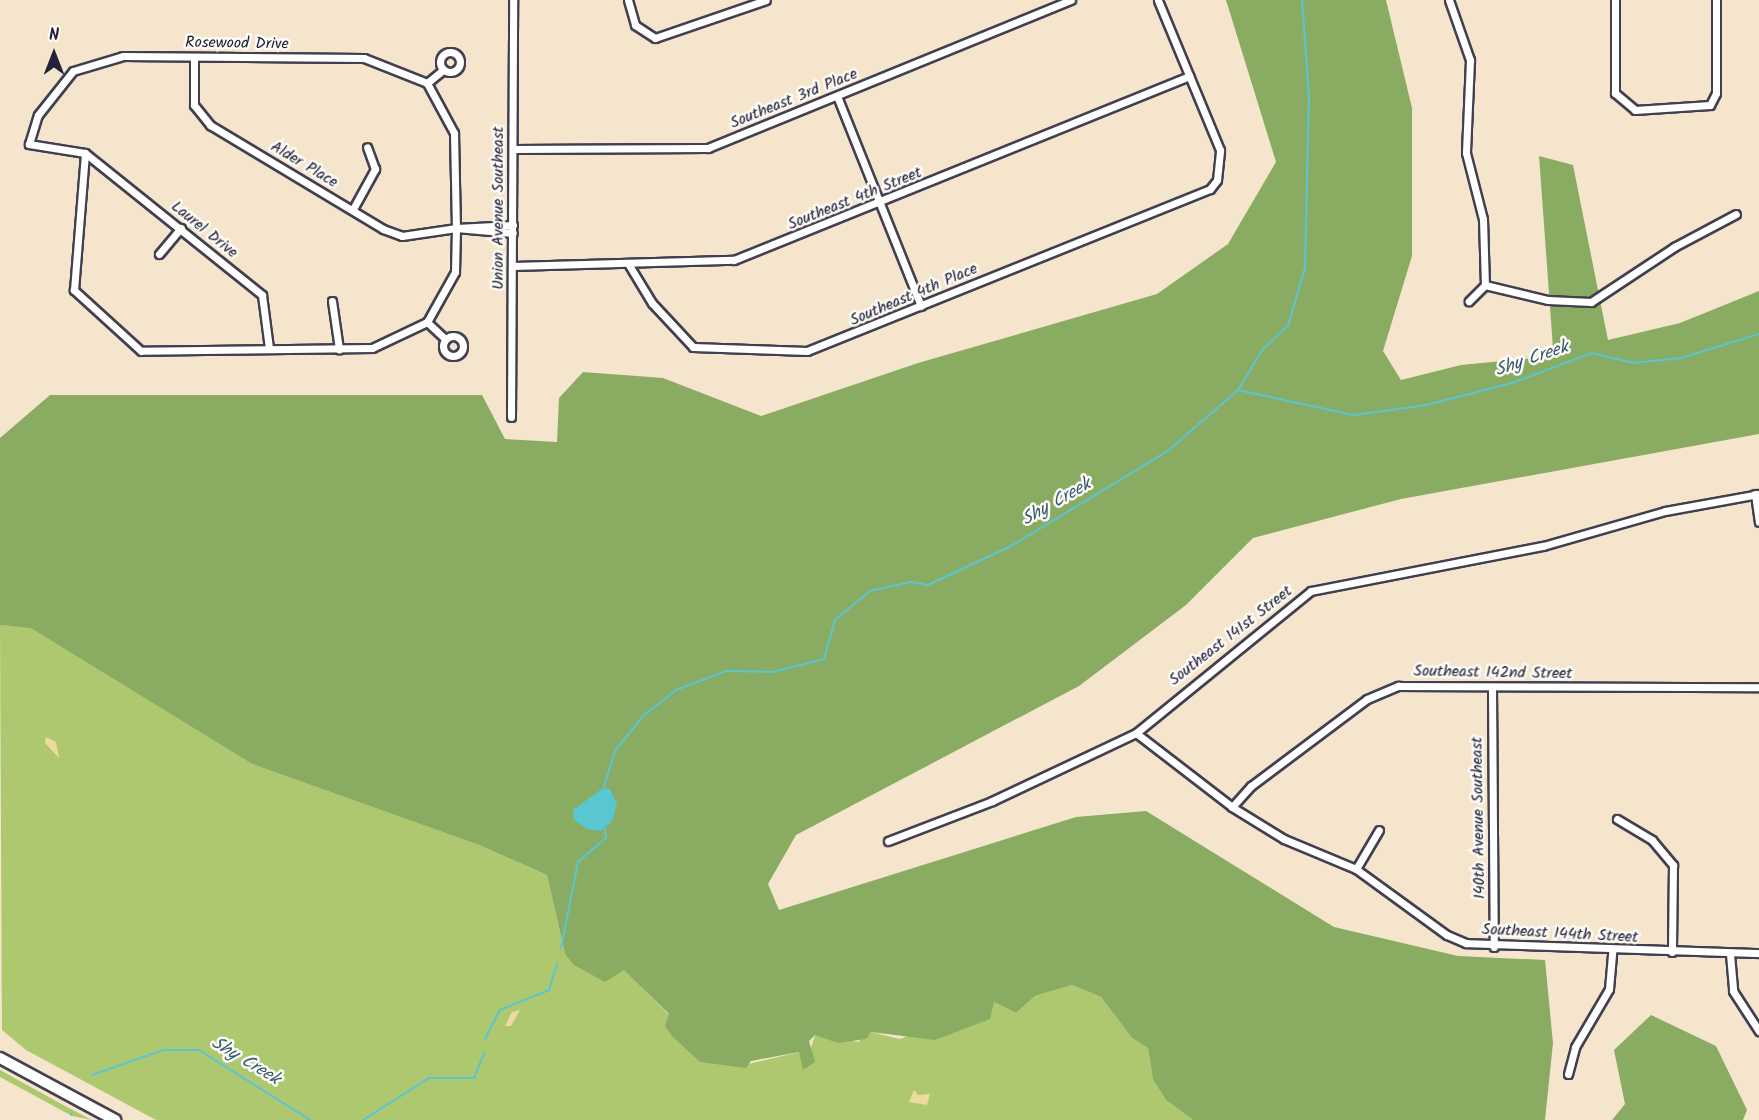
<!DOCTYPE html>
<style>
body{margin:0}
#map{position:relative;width:1759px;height:1120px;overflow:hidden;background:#f5e5cc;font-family:Kalam,sans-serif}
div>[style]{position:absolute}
.green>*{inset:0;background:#adc86f}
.forest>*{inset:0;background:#8aac62}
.sand>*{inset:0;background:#eeda9e}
.water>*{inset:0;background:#59c6d2}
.stream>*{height:2px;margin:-1px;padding:0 1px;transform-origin:1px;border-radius:1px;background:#59c6d2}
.roads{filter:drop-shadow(2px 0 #423f51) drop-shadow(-2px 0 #423f51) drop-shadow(0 2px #423f51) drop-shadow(0 -2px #423f51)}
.minor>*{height:7px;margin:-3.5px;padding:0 3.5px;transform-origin:3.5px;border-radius:3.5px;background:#fff}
.minor>.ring{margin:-3.5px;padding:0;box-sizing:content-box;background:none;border:7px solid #fff;border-radius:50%}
.primary>*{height:10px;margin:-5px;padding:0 5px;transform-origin:5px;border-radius:5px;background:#fff}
span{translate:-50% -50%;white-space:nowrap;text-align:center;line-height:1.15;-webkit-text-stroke:5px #fdfcf7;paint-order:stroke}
.street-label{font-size:16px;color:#22223b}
.water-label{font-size:18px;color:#355b70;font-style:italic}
.north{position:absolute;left:24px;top:24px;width:60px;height:60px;-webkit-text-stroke:4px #fdfcf7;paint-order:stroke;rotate:0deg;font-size:16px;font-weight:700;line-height:24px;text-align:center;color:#22223b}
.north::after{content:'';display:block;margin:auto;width:21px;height:27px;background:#22223b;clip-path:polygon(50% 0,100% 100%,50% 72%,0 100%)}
</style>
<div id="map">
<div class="green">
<i style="clip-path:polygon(0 625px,31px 627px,252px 764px,479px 845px,547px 875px,565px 954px,614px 972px,624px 969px,669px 1015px,748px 1064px,800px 1052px,804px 1070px,815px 1035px,858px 1042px,871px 1032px,900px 1039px,994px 1002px,1016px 1013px,1035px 996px,1072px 985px,1101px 997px,1132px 1038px,1148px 1048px,1153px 1080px,1166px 1100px,1193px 1120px,156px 1120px,26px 1050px,2px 1030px)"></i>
<i style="clip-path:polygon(0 1070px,65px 1106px,92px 1120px,72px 1116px,0 1077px)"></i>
</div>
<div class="forest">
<i style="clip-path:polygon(1226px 0,1386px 0,1412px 108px,1412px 256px,1383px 351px,1401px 380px,1461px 365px,1533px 358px,1553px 348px,1539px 156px,1573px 165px,1608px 340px,1680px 323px,1759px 291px,1759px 434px,1401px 499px,1253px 538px,1186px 605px,1079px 686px,796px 835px,768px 884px,779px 910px,1076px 817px,1146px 811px,1334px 927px,1458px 956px,1545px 960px,1553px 1043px,1545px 1120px,1193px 1120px,1166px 1100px,1153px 1080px,1148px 1048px,1132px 1038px,1101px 997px,1072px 985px,1035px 996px,1016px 1013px,994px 1002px,990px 1019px,935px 1040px,871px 1032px,866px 1039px,838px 1043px,815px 1035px,809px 1041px,815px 1062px,803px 1070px,799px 1052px,751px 1061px,746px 1068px,700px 1062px,672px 1036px,665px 1026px,669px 1014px,624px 970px,605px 982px,574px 965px,565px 954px,547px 875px,479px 845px,252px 764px,31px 628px,0 625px,0 438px,50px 395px,482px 395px,505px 439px,557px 442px,559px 398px,583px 372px,663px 378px,761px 416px,918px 363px,1157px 294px,1228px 244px,1276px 162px)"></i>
<i style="clip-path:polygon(1651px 1015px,1716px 1046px,1747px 1110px,1743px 1120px,1612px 1120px,1625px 1104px,1614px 1050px)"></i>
</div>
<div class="sand">
<i style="clip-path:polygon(46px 737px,56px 742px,59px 758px,45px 743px)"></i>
<i style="clip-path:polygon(520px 1010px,511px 1026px,505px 1026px,512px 1012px)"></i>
<i style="clip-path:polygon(914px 1090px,918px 1095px,930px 1094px,927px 1105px,909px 1102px)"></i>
</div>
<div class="water">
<i style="clip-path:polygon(603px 788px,610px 789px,617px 804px,612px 821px,601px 831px,587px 829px,574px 820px,573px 810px)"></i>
</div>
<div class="stream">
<i style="left:1238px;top:390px;width:48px;rotate:-58.6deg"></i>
<i style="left:1263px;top:349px;width:34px;rotate:-43deg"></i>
<i style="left:1288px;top:326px;width:60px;rotate:-73.7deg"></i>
<i style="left:1305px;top:268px;width:171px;rotate:-88.7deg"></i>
<i style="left:1309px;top:97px;width:97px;rotate:-94.1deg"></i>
<i style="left:603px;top:790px;width:41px;rotate:-72.9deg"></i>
<i style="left:615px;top:751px;width:45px;rotate:-51.3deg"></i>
<i style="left:643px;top:716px;width:42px;rotate:-38.2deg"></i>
<i style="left:676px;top:690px;width:53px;rotate:-20.8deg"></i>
<i style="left:726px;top:671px;width:47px;rotate:1.2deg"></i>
<i style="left:773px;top:672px;width:53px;rotate:-14.3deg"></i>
<i style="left:824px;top:659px;width:41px;rotate:-74.2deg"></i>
<i style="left:835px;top:620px;width:45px;rotate:-39.6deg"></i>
<i style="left:870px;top:591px;width:42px;rotate:-12.4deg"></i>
<i style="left:911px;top:582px;width:17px;rotate:10deg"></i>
<i style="left:928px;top:585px;width:94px;rotate:-25.2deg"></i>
<i style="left:1013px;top:545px;width:183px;rotate:-31.3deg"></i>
<i style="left:1169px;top:450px;width:91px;rotate:-41deg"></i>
<i style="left:1238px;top:390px;width:119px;rotate:12.2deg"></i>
<i style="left:1354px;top:415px;width:73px;rotate:-7.9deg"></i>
<i style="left:1426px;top:405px;width:89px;rotate:-14.3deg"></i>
<i style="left:1512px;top:383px;width:85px;rotate:-20.6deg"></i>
<i style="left:1592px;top:353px;width:43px;rotate:13.4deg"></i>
<i style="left:1634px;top:363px;width:47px;rotate:-6.1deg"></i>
<i style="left:1681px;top:358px;width:82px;rotate:-17.1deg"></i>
<i style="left:561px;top:948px;width:88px;rotate:-78.8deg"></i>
<i style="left:578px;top:862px;width:37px;rotate:-41deg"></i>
<i style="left:606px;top:838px;width:9px;rotate:-96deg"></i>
<i style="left:485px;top:1039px;width:33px;rotate:-63deg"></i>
<i style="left:500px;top:1010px;width:53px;rotate:-22.2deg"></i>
<i style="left:549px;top:990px;width:28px;rotate:-73deg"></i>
<i style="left:92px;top:1075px;width:75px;rotate:-19.4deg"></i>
<i style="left:163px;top:1050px;width:36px"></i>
<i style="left:199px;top:1050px;width:131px;rotate:32.2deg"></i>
<i style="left:71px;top:1115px;width:2px;rotate:-63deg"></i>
<i style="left:363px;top:1120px;width:78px;rotate:-32.5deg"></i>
<i style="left:429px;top:1078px;width:45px"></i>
<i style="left:474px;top:1078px;width:27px;rotate:-68deg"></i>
</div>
<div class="roads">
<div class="minor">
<i style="left:628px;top:0;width:26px;rotate:74deg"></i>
<i style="left:635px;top:25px;width:24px;rotate:33deg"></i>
<i style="left:655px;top:38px;width:117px;rotate:-18.9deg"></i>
<i style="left:1449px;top:0;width:64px;rotate:70.7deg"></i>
<i style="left:1470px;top:60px;width:93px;rotate:92.5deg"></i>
<i style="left:1466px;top:153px;width:68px;rotate:75.6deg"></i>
<i style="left:1483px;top:219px;width:66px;rotate:88.3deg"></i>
<i style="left:1485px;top:285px;width:23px;rotate:135deg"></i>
<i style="left:1615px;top:0;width:93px;rotate:90deg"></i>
<i style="left:1615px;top:93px;width:26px;rotate:40deg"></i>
<i style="left:1635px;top:110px;width:75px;rotate:-3.8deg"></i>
<i style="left:1710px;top:105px;width:13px;rotate:-63deg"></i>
<i style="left:1716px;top:93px;width:93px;rotate:-90deg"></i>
<i class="ring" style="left:440px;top:52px;width:13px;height:13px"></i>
<i style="left:123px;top:56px;width:241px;rotate:0.5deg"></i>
<i style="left:364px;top:58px;width:68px;rotate:21.6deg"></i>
<i style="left:427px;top:83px;width:57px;rotate:61.6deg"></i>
<i style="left:454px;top:133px;width:95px;rotate:88.8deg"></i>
<i style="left:456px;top:228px;width:44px;rotate:91.3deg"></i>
<i style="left:455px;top:272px;width:57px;rotate:119.2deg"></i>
<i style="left:427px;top:322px;width:61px;rotate:154.7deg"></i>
<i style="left:372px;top:348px;width:231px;rotate:179.3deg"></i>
<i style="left:141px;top:351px;width:91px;rotate:-137.7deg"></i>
<i style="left:74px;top:290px;width:137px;rotate:-85.4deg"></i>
<i style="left:85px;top:153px;width:57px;rotate:-170.9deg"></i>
<i style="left:29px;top:144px;width:30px;rotate:-73deg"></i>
<i style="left:38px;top:115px;width:56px;rotate:-51.5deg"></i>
<i style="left:73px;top:71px;width:52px;rotate:-16.7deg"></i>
<i style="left:194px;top:57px;width:48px;rotate:90deg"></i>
<i style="left:194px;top:105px;width:26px;rotate:51deg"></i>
<i style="left:210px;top:125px;width:202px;rotate:31deg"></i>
<i style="left:383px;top:229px;width:20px;rotate:20deg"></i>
<i style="left:402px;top:236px;width:55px;rotate:-8.4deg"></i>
<i style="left:427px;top:83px;width:21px;rotate:-39deg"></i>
<i style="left:837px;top:96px;width:226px;rotate:68.2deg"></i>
<i style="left:513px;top:149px;width:195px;rotate:-0.3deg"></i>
<i style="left:708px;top:148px;width:392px;rotate:-22.2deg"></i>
<i style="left:85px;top:153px;width:227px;rotate:38.7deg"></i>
<i style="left:262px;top:295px;width:53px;rotate:82.5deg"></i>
<i style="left:353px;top:209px;width:46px;rotate:-61.2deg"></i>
<i style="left:375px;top:169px;width:23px;rotate:-110deg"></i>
<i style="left:513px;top:225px;width:57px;rotate:177deg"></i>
<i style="left:456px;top:228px;width:57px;rotate:5deg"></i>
<i style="left:159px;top:254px;width:34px;rotate:-50deg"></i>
<i style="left:629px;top:265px;width:44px;rotate:58.8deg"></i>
<i style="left:652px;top:303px;width:60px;rotate:47deg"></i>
<i style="left:693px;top:347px;width:114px;rotate:2deg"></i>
<i style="left:807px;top:351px;width:434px;rotate:-21.9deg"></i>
<i style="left:1210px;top:189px;width:11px;rotate:-52deg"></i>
<i style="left:1217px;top:180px;width:30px;rotate:-84deg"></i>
<i style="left:1220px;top:150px;width:162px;rotate:-112.5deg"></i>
<i style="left:513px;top:266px;width:221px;rotate:-1.6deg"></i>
<i style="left:734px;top:260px;width:491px;rotate:-22deg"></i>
<i style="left:1485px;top:285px;width:65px;rotate:13.4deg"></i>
<i style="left:1548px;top:300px;width:43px;rotate:2.7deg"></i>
<i style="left:1591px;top:302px;width:100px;rotate:-33.5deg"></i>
<i style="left:1674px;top:247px;width:70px;rotate:-28deg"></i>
<i style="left:332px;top:301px;width:49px;rotate:81.7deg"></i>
<i style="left:427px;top:322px;width:25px;rotate:43deg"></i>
<i class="ring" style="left:443px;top:336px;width:13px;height:13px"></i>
<i style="left:511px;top:417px;width:417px;rotate:-89.7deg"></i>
<i style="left:1755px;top:494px;width:28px;rotate:82deg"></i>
<i style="left:1492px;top:688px;width:259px;rotate:89.6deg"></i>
<i style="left:1136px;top:733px;width:121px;rotate:37.6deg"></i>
<i style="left:1232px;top:807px;width:61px;rotate:31.6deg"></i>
<i style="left:1284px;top:839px;width:78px;rotate:22.6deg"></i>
<i style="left:1356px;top:869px;width:112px;rotate:36deg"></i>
<i style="left:1447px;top:935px;width:21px;rotate:23deg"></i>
<i style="left:1466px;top:943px;width:293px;rotate:2deg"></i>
<i style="left:1232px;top:807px;width:28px;rotate:-48deg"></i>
<i style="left:1251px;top:786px;width:145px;rotate:-36.9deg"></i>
<i style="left:1367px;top:699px;width:34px;rotate:-23deg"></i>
<i style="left:1398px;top:686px;width:361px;rotate:0.2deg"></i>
<i style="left:1617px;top:819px;width:41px;rotate:31deg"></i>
<i style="left:1652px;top:840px;width:33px;rotate:50deg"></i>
<i style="left:1673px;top:865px;width:87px;rotate:90.7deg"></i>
<i style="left:888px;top:841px;width:111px;rotate:-21deg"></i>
<i style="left:992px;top:801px;width:159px;rotate:-25.3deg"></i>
<i style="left:1136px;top:733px;width:225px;rotate:-39.1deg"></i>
<i style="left:1311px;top:591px;width:236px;rotate:-11deg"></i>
<i style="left:1543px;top:546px;width:127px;rotate:-16deg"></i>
<i style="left:1665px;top:511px;width:96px;rotate:-10.3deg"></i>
<i style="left:1356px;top:869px;width:45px;rotate:-59.5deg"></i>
<i style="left:1730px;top:954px;width:37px;rotate:85deg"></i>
<i style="left:1733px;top:991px;width:48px;rotate:57deg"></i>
<i style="left:1568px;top:1074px;width:28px;rotate:-75deg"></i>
<i style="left:1575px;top:1047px;width:67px;rotate:-59.6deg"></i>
<i style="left:1609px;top:989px;width:38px;rotate:-85deg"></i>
</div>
<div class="primary">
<i style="left:0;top:1058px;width:131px;rotate:28.3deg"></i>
</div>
</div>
<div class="street-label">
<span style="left:237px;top:44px;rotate:1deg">Rosewood Drive</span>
<span style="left:794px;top:99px;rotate:-22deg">Southeast 3rd Place</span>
<span style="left:304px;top:165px;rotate:31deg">Alder Place</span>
<span style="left:855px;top:199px;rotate:-22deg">Southeast 4th Street</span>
<span style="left:499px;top:208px;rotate:-90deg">Union Avenue Southeast</span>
<span style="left:204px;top:230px;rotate:39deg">Laurel Drive</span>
<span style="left:914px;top:295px;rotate:-23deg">Southeast 4th Place</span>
<span style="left:1231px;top:636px;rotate:-38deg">Southeast 141st Street</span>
<span style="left:1493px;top:673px;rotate:1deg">Southeast 142nd Street</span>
<span style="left:1479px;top:818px;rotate:-91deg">140th Avenue Southeast</span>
<span style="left:1560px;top:934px;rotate:3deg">Southeast 144th Street</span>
</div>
<div class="water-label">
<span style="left:1532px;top:360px;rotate:-19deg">Shy Creek</span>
<span style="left:1057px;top:503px;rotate:-30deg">Shy Creek</span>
<span style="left:245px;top:1062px;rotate:31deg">Shy Creek</span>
</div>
<div class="north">N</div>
</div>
